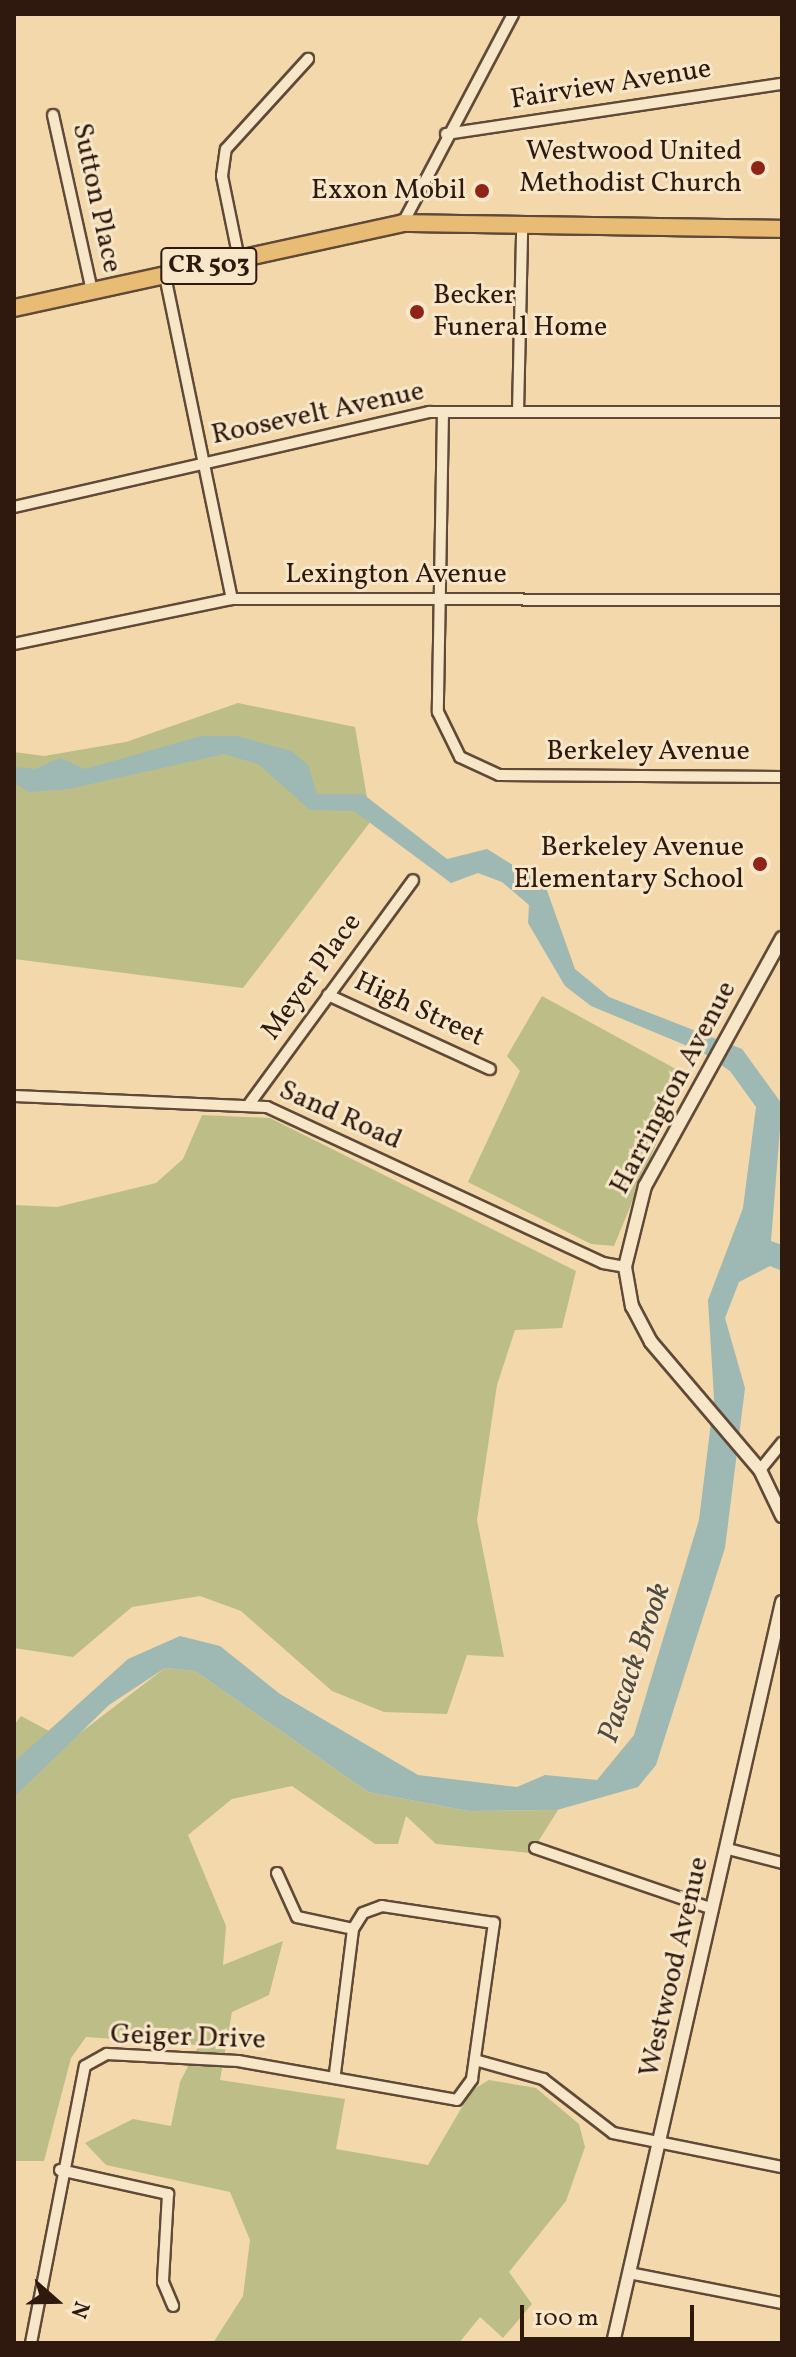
<!DOCTYPE html>
<style>
body{margin:0}
#map{position:relative;width:796px;height:2357px;overflow:hidden;background:#f2d8ab;font-family:Vollkorn,serif}
div>[style]{position:absolute}
.green>*{inset:0;background:#bdbe87}
.water>*{inset:0;background:#9eb8b3}
.roads{filter:drop-shadow(2px 0 #604936) drop-shadow(-2px 0 #604936) drop-shadow(0 2px #604936) drop-shadow(0 -2px #604936)}
.minor>*{height:10px;margin:-5px;padding:0 5px;transform-origin:5px;border-radius:5px;background:#f7e6c8}
.tertiary>*{height:12px;margin:-6px;padding:0 6px;transform-origin:6px;border-radius:6px;background:#f7e6c8}
.primary>*{height:16px;margin:-8px;padding:0 8px;transform-origin:8px;border-radius:8px;background:#e9bc76}
.dots>*{width:22px;height:22px;translate:-50% -50%;box-sizing:border-box;border:4px solid #f7e6c8;border-radius:50%}
span{translate:-50% -50%;white-space:nowrap;text-align:center;line-height:1.15;-webkit-text-stroke:6px #f7e6c8;paint-order:stroke}
.shield-label span{padding:2px 6px;background:#f7e6c8;border:2px solid;border-radius:6px;-webkit-text-stroke-width:0}
.shield-label{font-size:26px;color:#2f190f;font-weight:700}
.street-label{font-size:28px;color:#2f190f}
.poi-label{font-size:28px;color:#2f190f}
.right{translate:-100% -50%;text-align:right}
.left{translate:0 -50%;text-align:left}
.water-label{font-size:30px;color:#504940;font-style:italic}
.frame{position:absolute;inset:0;border:16px solid #2f190f;pointer-events:none}
.north{position:absolute;left:16px;top:2261px;width:80px;height:80px;-webkit-text-stroke:6px #f7e6c8;paint-order:stroke;rotate:110deg;font-size:22px;font-weight:700;line-height:32px;text-align:center;color:#2f190f}
.north::after{content:'';display:block;margin:auto;width:28px;height:36px;background:#2f190f;clip-path:polygon(50% 0,100% 100%,50% 72%,0 100%)}
.scale{position:absolute;left:520px;top:2305px;width:174px;height:36px;box-sizing:border-box;border:4px solid #2f190f;border-top:0;padding-left:10px;font-size:24px;line-height:28px;white-space:nowrap;color:#2f190f;-webkit-text-stroke:6px #f7e6c8;paint-order:stroke}
</style>
<div id="map">
<div class="green">
<i style="clip-path:polygon(238px 703px,355px 727px,371px 821px,243px 988px,14px 959px,14px 752px,44px 756px,126px 742px)"></i>
<i style="clip-path:polygon(542px 996px,685px 1074px,614px 1246px,591px 1244px,468px 1182px,520px 1071px,507px 1056px)"></i>
<i style="clip-path:polygon(202px 1115px,270px 1118px,576px 1271px,562px 1328px,515px 1330px,497px 1385px,477px 1520px,504px 1657px,467px 1655px,447px 1714px,384px 1712px,332px 1691px,241px 1611px,200px 1596px,132px 1607px,73px 1657px,14px 1648px,14px 1205px,57px 1207px,156px 1183px,183px 1159px)"></i>
<i style="clip-path:polygon(165px 1668px,195px 1671px,368px 1792px,469px 1811px,558px 1810px,531px 1853px,436px 1844px,406px 1816px,398px 1844px,375px 1844px,292px 1786px,232px 1799px,188px 1835px,226px 1926px,223px 1965px,283px 1941px,269px 1995px,232px 2012px,220px 2080px,345px 2099px,336px 2149px,428px 2165px,472px 2090px,489px 2080px,536px 2088px,579px 2124px,585px 2147px,566px 2201px,509px 2272px,532px 2304px,503px 2338px,480px 2317px,459px 2343px,213px 2343px,243px 2296px,250px 2240px,230px 2192px,106px 2165px,85px 2143px,133px 2119px,171px 2126px,180px 2082px,199px 2045px,86px 2037px,71px 2058px,44px 2161px,14px 2161px,14px 1725px,21px 1716px,51px 1732px,80px 1733px)"></i>
</div>
<div class="water">
<i style="clip-path:polygon(201px 736px,236px 736px,292px 751px,308px 765px,317px 794px,363px 794px,447px 859px,487px 849px,545px 885px,575px 969px,609px 997px,742px 1049px,782px 1104px,771px 1241px,782px 1245px,782px 1271px,770px 1266px,739px 1282px,725px 1318px,745px 1388px,725px 1548px,656px 1765px,638px 1787px,557px 1810px,469px 1811px,368px 1792px,195px 1671px,165px 1668px,109px 1705px,14px 1797px,14px 1762px,128px 1659px,180px 1636px,220px 1646px,280px 1694px,418px 1775px,517px 1787px,545px 1775px,597px 1780px,634px 1735px,699px 1520px,714px 1398px,708px 1300px,743px 1208px,756px 1107px,730px 1071px,702px 1052px,591px 1006px,565px 986px,528px 923px,529px 905px,502px 882px,478px 873px,451px 883px,354px 811px,310px 810px,258px 764px,224px 754px,69px 789px,29px 792px,14px 783px,14px 767px,35px 769px,60px 758px,85px 769px)"></i>
</div>
<div class="roads">
<div class="minor">
<i style="left:53px;top:115px;width:180px;rotate:77.5deg"></i>
<i style="left:446px;top:134px;width:340px;rotate:-8.5deg"></i>
<i style="left:403px;top:223px;width:236px;rotate:-62.2deg"></i>
<i style="left:239px;top:259px;width:85px;rotate:-101.6deg"></i>
<i style="left:222px;top:176px;width:27px;rotate:-82deg"></i>
<i style="left:226px;top:149px;width:122px;rotate:-47.7deg"></i>
<i style="left:165px;top:276px;width:330px;rotate:78.3deg"></i>
<i style="left:443px;top:412px;width:300px;rotate:91deg"></i>
<i style="left:438px;top:712px;width:50px;rotate:63.9deg"></i>
<i style="left:460px;top:757px;width:43px;rotate:24.8deg"></i>
<i style="left:499px;top:775px;width:283px;rotate:0.4deg"></i>
<i style="left:518px;top:412px;width:182px;rotate:-88.7deg"></i>
<i style="left:14px;top:507px;width:426px;rotate:-12.9deg"></i>
<i style="left:429px;top:412px;width:353px"></i>
<i style="left:14px;top:644px;width:223px;rotate:-11.7deg"></i>
<i style="left:232px;top:599px;width:550px;rotate:0.1deg"></i>
<i style="left:328px;top:995px;width:178px;rotate:24.6deg"></i>
<i style="left:14px;top:1096px;width:253px;rotate:2.5deg"></i>
<i style="left:267px;top:1107px;width:370px;rotate:24.9deg"></i>
<i style="left:603px;top:1263px;width:22px;rotate:10deg"></i>
<i style="left:250px;top:1103px;width:276px;rotate:-53.8deg"></i>
<i style="left:760px;top:1470px;width:35px;rotate:-51deg"></i>
<i style="left:535px;top:1848px;width:188px;rotate:18.9deg"></i>
<i style="left:728px;top:1849px;width:56px;rotate:14.5deg"></i>
<i style="left:277px;top:1873px;width:48px;rotate:65.6deg"></i>
<i style="left:297px;top:1917px;width:57px;rotate:12.1deg"></i>
<i style="left:475px;top:2060px;width:71px;rotate:15.6deg"></i>
<i style="left:543px;top:2079px;width:88px;rotate:37.6deg"></i>
<i style="left:613px;top:2133px;width:172px;rotate:11.4deg"></i>
<i style="left:60px;top:2170px;width:111px;rotate:12.5deg"></i>
<i style="left:168px;top:2194px;width:88px;rotate:93.3deg"></i>
<i style="left:163px;top:2282px;width:26px;rotate:67deg"></i>
<i style="left:629px;top:2273px;width:156px;rotate:11.1deg"></i>
<i style="left:31px;top:2343px;width:282px;rotate:-79deg"></i>
<i style="left:85px;top:2066px;width:25px;rotate:-29deg"></i>
<i style="left:107px;top:2054px;width:131px;rotate:3.1deg"></i>
<i style="left:238px;top:2061px;width:222px;rotate:10.1deg"></i>
<i style="left:457px;top:2100px;width:26px;rotate:-54deg"></i>
<i style="left:472px;top:2079px;width:158px;rotate:-82deg"></i>
<i style="left:494px;top:1923px;width:113px;rotate:-171.4deg"></i>
<i style="left:382px;top:1906px;width:20px;rotate:160deg"></i>
<i style="left:363px;top:1913px;width:19px;rotate:122deg"></i>
<i style="left:353px;top:1929px;width:145px;rotate:97.1deg"></i>
</div>
<div class="tertiary">
<i style="left:782px;top:938px;width:283px;rotate:118.9deg"></i>
<i style="left:645px;top:1186px;width:83px;rotate:103.9deg"></i>
<i style="left:625px;top:1267px;width:40px;rotate:80deg"></i>
<i style="left:632px;top:1306px;width:41px;rotate:62.2deg"></i>
<i style="left:651px;top:1342px;width:168px;rotate:49.6deg"></i>
<i style="left:760px;top:1470px;width:51px;rotate:64.4deg"></i>
<i style="left:613px;top:2343px;width:760px;rotate:-77.15deg"></i>
</div>
<div class="primary">
<i style="left:14px;top:308px;width:398px;rotate:-12.3deg"></i>
<i style="left:403px;top:223px;width:379px;rotate:0.9deg"></i>
</div>
</div>
<div class="dots">
<i style="left:758px;top:168px;background:#8f2418"></i>
<i style="left:482px;top:191px;background:#8f2418"></i>
<i style="left:417px;top:312px;background:#8f2418"></i>
<i style="left:760px;top:864px;background:#8f2418"></i>
</div>
<div class="shield-label">
<span style="left:209px;top:266px">CR 503</span>
</div>
<div class="street-label">
<span style="left:611px;top:85px;rotate:-9deg">Fairview Avenue</span>
<span style="left:96px;top:198px;rotate:78deg">Sutton Place</span>
<span style="left:318px;top:414px;rotate:-12deg">Roosevelt Avenue</span>
<span style="left:396px;top:575px">Lexington Avenue</span>
<span style="left:648px;top:752px">Berkeley Avenue</span>
<span style="left:312px;top:977px;rotate:-54deg">Meyer Place</span>
<span style="left:419px;top:1010px;rotate:25deg">High Street</span>
<span style="left:674px;top:1088px;rotate:-62deg">Harrington Avenue</span>
<span style="left:340px;top:1116px;rotate:24deg">Sand Road</span>
<span style="left:675px;top:1967px;rotate:-77deg">Westwood Avenue</span>
<span style="left:188px;top:2038px;rotate:2deg">Geiger Drive</span>
</div>
<div class="poi-label">
<span class="right" style="left:742px;top:168px">Westwood United<br>Methodist Church</span>
<span class="right" style="left:466px;top:191px">Exxon Mobil</span>
<span class="left" style="left:433px;top:312px">Becker<br>Funeral Home</span>
<span class="right" style="left:744px;top:864px">Berkeley Avenue<br>Elementary School</span>
</div>
<div class="water-label">
<span style="left:635px;top:1663px;rotate:-71deg">Pascack Brook</span>
</div>
<div class="frame"></div>
<div class="north">N</div>
<div class="scale">100 m</div>
</div>
